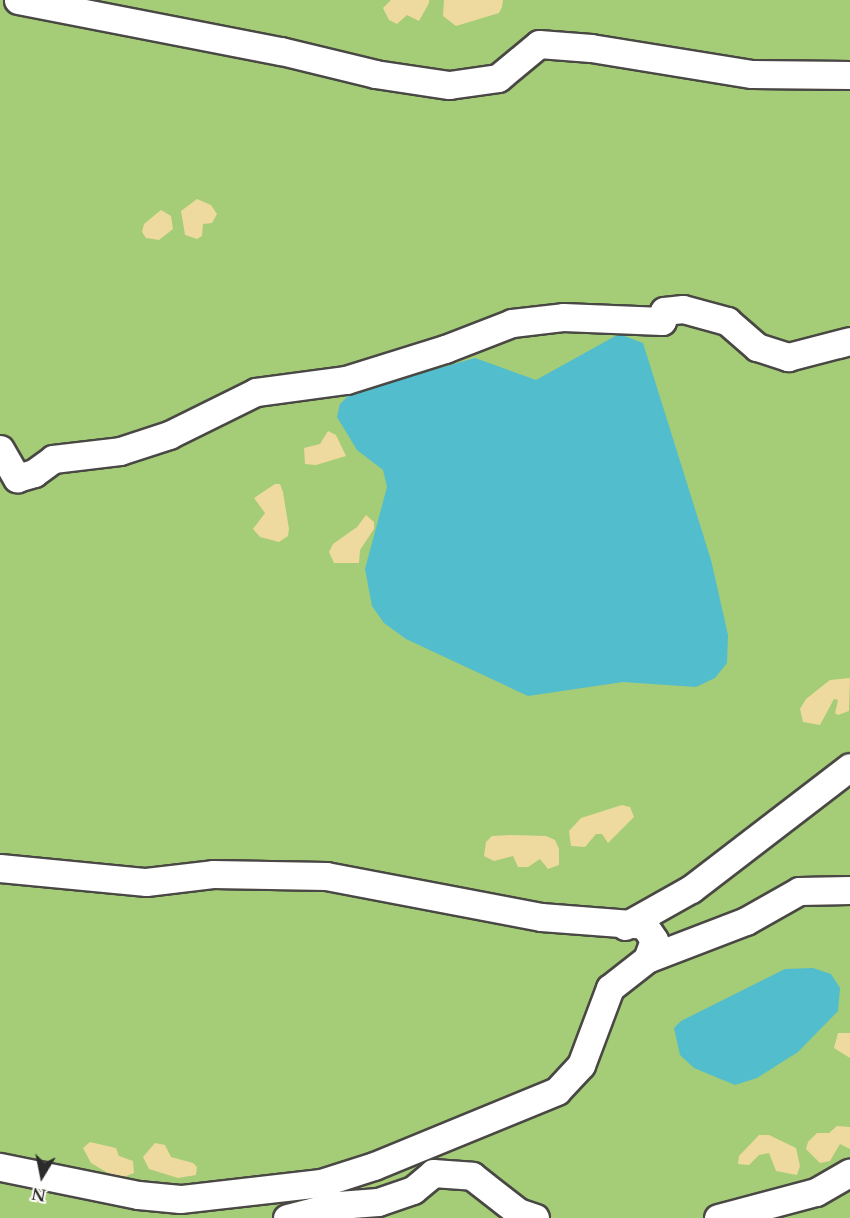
<!DOCTYPE html>
<style>
body{margin:0}
#map{position:relative;width:850px;height:1218px;overflow:hidden;background:#f1ebd3;font-family:Cardo,serif}
div>[style]{position:absolute}
.green>*{inset:0;background:#a5cc76}
.sand>*{inset:0;background:#eeda9e}
.water>*{inset:0;background:#51bdcd}
.roads{filter:drop-shadow(2px 0 #494844) drop-shadow(-2px 0 #494844) drop-shadow(0 2px #494844) drop-shadow(0 -2px #494844)}
.minor>*{height:27px;margin:-13.5px;padding:0 13.5px;transform-origin:13.5px;border-radius:13.5px;background:#fff}
span{translate:-50% -50%;white-space:nowrap;text-align:center;line-height:1.15;-webkit-text-stroke:6px #fdfcf7;paint-order:stroke}
.north{position:absolute;left:12px;top:1146px;width:60px;height:60px;-webkit-text-stroke:4px #fdfcf7;paint-order:stroke;rotate:190deg;font-size:16px;font-weight:700;line-height:24px;text-align:center;color:#2b2b2b}
.north::after{content:'';display:block;margin:auto;width:21px;height:27px;background:#2b2b2b;clip-path:polygon(50% 0,100% 100%,50% 72%,0 100%)}
</style>
<div id="map">
<div class="green">
<i style="clip-path:polygon(0 0,850px 0,850px 1218px,0 1218px)"></i>
</div>
<div class="sand">
<i style="clip-path:polygon(391px 0,429px 0,429px 3px,419px 21px,407px 15px,397px 24px,389px 20px,383px 8px)"></i>
<i style="clip-path:polygon(444px 0,503px 0,502px 7px,499px 13px,456px 26px,443px 16px)"></i>
<i style="clip-path:polygon(197px 199px,211px 205px,217px 214px,212px 223px,203px 224px,202px 236px,197px 239px,185px 235px,181px 211px)"></i>
<i style="clip-path:polygon(161px 210px,171px 216px,173px 229px,159px 240px,146px 238px,142px 232px,144px 224px)"></i>
<i style="clip-path:polygon(328px 431px,336px 435px,346px 456px,316px 465px,305px 464px,304px 448px,320px 444px)"></i>
<i style="clip-path:polygon(275px 484px,280px 484px,283px 492px,289px 529px,288px 536px,279px 542px,260px 537px,253px 529px,265px 513px,254px 498px)"></i>
<i style="clip-path:polygon(366px 515px,374px 522px,374px 529px,360px 550px,359px 563px,334px 563px,329px 552px,333px 544px,357px 527px)"></i>
<i style="clip-path:polygon(850px 678px,849px 711px,838px 715px,835px 713px,838px 700px,834px 699px,820px 725px,803px 722px,800px 709px,806px 699px,830px 680px)"></i>
<i style="clip-path:polygon(622px 805px,630px 807px,634px 817px,608px 843px,602px 834px,596px 834px,585px 847px,571px 846px,569px 831px,581px 818px)"></i>
<i style="clip-path:polygon(511px 835px,546px 836px,555px 840px,559px 849px,559px 865px,548px 869px,540px 859px,528px 867px,518px 867px,513px 856px,494px 861px,484px 856px,486px 842px,492px 836px)"></i>
<i style="clip-path:polygon(838px 1033px,850px 1033px,850px 1058px,834px 1048px)"></i>
<i style="clip-path:polygon(837px 1126px,850px 1127px,850px 1149px,840px 1144px,830px 1161px,820px 1163px,806px 1149px,808px 1142px,817px 1133px,829px 1133px)"></i>
<i style="clip-path:polygon(759px 1135px,769px 1135px,796px 1148px,800px 1166px,797px 1175px,776px 1171px,769px 1153px,759px 1155px,749px 1165px,738px 1164px,739px 1156px)"></i>
<i style="clip-path:polygon(90px 1142px,116px 1148px,119px 1156px,133px 1161px,134px 1173px,118px 1179px,91px 1163px,83px 1148px)"></i>
<i style="clip-path:polygon(155px 1143px,165px 1145px,171px 1157px,193px 1163px,197px 1167px,196px 1175px,178px 1178px,149px 1169px,143px 1157px)"></i>
</div>
<div class="water">
<i style="clip-path:polygon(619px 334px,643px 343px,711px 560px,728px 635px,727px 663px,715px 678px,696px 687px,623px 682px,528px 696px,406px 639px,384px 623px,372px 606px,365px 569px,387px 487px,383px 470px,357px 450px,337px 417px,340px 404px,351px 393px,475px 358px,536px 380px)"></i>
<i style="clip-path:polygon(813px 968px,831px 974px,840px 988px,838px 1011px,798px 1052px,757px 1078px,735px 1085px,694px 1068px,680px 1055px,674px 1028px,681px 1021px,785px 969px)"></i>
</div>
<div class="roads">
<div class="minor">
<i style="left:18px;top:0;width:268px;rotate:11deg"></i>
<i style="left:281px;top:51px;width:97px;rotate:13.7deg"></i>
<i style="left:375px;top:74px;width:75px;rotate:8.5deg"></i>
<i style="left:449px;top:85px;width:49px;rotate:-8.1deg"></i>
<i style="left:498px;top:78px;width:53px;rotate:-39.7deg"></i>
<i style="left:539px;top:44px;width:52px;rotate:4.4deg"></i>
<i style="left:591px;top:48px;width:163px;rotate:9.2deg"></i>
<i style="left:752px;top:74px;width:98px;rotate:0.6deg"></i>
<i style="left:0;top:449px;width:34px;rotate:60deg"></i>
<i style="left:17px;top:478px;width:18px;rotate:-16deg"></i>
<i style="left:34px;top:473px;width:24px;rotate:-36deg"></i>
<i style="left:53px;top:459px;width:67px;rotate:-6.8deg"></i>
<i style="left:120px;top:451px;width:52px;rotate:-18.1deg"></i>
<i style="left:169px;top:435px;width:97px;rotate:-26.3deg"></i>
<i style="left:256px;top:392px;width:91px;rotate:-7.6deg"></i>
<i style="left:346px;top:380px;width:104px;rotate:-17.4deg"></i>
<i style="left:445px;top:349px;width:72px;rotate:-21.2deg"></i>
<i style="left:512px;top:323px;width:51px;rotate:-6.7deg"></i>
<i style="left:563px;top:317px;width:99px;rotate:2.3deg"></i>
<i style="left:662px;top:321px;width:10px;rotate:-79deg"></i>
<i style="left:664px;top:311px;width:19px;rotate:-6deg"></i>
<i style="left:683px;top:309px;width:46px;rotate:15.3deg"></i>
<i style="left:727px;top:321px;width:40px;rotate:41deg"></i>
<i style="left:757px;top:347px;width:33px;rotate:18deg"></i>
<i style="left:788px;top:357px;width:64px;rotate:-14.5deg"></i>
<i style="left:0;top:868px;width:147px;rotate:5.5deg"></i>
<i style="left:146px;top:882px;width:67px;rotate:-6.8deg"></i>
<i style="left:213px;top:874px;width:113px;rotate:1deg"></i>
<i style="left:326px;top:876px;width:219px;rotate:10.8deg"></i>
<i style="left:541px;top:917px;width:103px;rotate:4.4deg"></i>
<i style="left:644px;top:925px;width:18px;rotate:56deg"></i>
<i style="left:654px;top:940px;width:20px;rotate:110deg"></i>
<i style="left:647px;top:959px;width:47px;rotate:141.9deg"></i>
<i style="left:610px;top:988px;width:82px;rotate:110.6deg"></i>
<i style="left:581px;top:1065px;width:35px;rotate:133deg"></i>
<i style="left:557px;top:1091px;width:198px;rotate:157.7deg"></i>
<i style="left:374px;top:1166px;width:56px;rotate:162.2deg"></i>
<i style="left:321px;top:1183px;width:142px;rotate:173.5deg"></i>
<i style="left:180px;top:1199px;width:42px;rotate:-174.6deg"></i>
<i style="left:138px;top:1195px;width:141px;rotate:-168.5deg"></i>
<i style="left:625px;top:926px;width:76px;rotate:-29.3deg"></i>
<i style="left:691px;top:889px;width:200px;rotate:-37.5deg"></i>
<i style="left:647px;top:959px;width:106px;rotate:-21deg"></i>
<i style="left:746px;top:921px;width:61px;rotate:-29.5deg"></i>
<i style="left:799px;top:891px;width:51px;rotate:-1.1deg"></i>
<i style="left:287px;top:1218px;width:53px;rotate:-14.3deg"></i>
<i style="left:338px;top:1205px;width:40px;rotate:-4.3deg"></i>
<i style="left:378px;top:1202px;width:37px;rotate:-19deg"></i>
<i style="left:413px;top:1190px;width:26px;rotate:-40deg"></i>
<i style="left:433px;top:1173px;width:39px;rotate:4deg"></i>
<i style="left:472px;top:1176px;width:58px;rotate:38deg"></i>
<i style="left:518px;top:1212px;width:18px;rotate:19deg"></i>
<i style="left:718px;top:1218px;width:101px;rotate:-14.9deg"></i>
<i style="left:816px;top:1192px;width:39px;rotate:-30deg"></i>
</div>
</div>
<div class="north">N</div>
</div>
